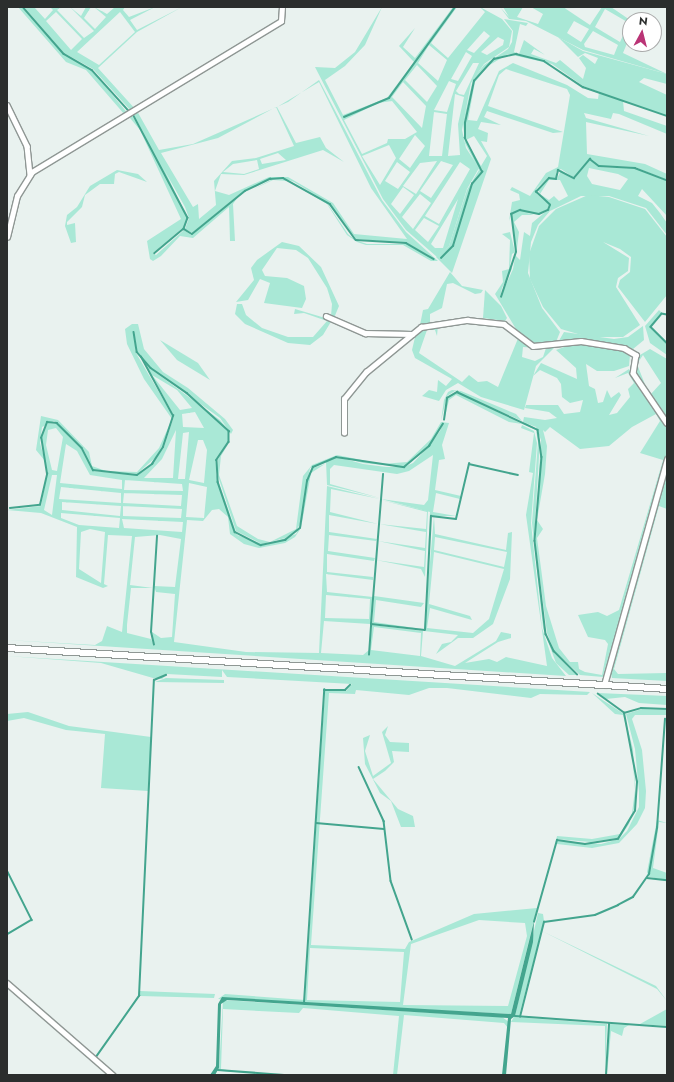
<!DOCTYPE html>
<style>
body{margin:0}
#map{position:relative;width:674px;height:1082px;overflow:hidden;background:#e9f2ef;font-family:Jost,sans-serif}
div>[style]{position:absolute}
.green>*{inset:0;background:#a9e8d6}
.water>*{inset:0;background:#43a58e}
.stream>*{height:1.5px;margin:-0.75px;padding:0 0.75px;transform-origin:0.75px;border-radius:0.75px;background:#43a58e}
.roads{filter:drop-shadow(1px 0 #8f9794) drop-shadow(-1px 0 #8f9794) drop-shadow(0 1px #8f9794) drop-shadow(0 -1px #8f9794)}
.minor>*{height:4.5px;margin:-2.25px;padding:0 2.25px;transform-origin:2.25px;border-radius:2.25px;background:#fff}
.highway>*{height:6px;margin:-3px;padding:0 3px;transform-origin:3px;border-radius:3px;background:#fff}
span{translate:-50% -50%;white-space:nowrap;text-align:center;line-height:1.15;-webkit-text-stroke:4px #fff;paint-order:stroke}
.frame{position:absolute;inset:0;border:8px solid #2b2e2d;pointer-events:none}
.north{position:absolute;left:622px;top:12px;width:40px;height:40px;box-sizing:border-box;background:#fff;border:1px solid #aaabab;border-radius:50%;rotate:7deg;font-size:11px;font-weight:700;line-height:16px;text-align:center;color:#2b2e2d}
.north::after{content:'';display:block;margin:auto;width:14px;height:18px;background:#ba3476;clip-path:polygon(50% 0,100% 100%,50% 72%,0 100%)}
</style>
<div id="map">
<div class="green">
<i style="clip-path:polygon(18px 7px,22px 7px,63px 54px,92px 70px,129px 115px,125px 115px,86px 70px,66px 62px)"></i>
<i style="clip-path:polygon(evenodd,24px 7px,34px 7px,45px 19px,53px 10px,50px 7px,61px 7px,57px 10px,84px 38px,94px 31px,70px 7px,81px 16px,86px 7px,91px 7px,84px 18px,95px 29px,106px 17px,94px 7px,107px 14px,115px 7px,125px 7px,123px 10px,129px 17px,155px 7px,130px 20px,137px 30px,182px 7px,137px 32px,98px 68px,136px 110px,132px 112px,93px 69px,64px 53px,24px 7px,56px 12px,82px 39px,71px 50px,46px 21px,56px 12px,24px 7px,120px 12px,135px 32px,99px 65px,77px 52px,120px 12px)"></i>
<i style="clip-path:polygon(evenodd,382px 7px,365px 45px,345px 66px,325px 80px,343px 115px,387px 98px,414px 62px,399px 46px,415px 28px,403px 47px,415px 58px,453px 7px,457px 7px,431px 43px,448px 58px,485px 12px,480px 7px,502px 19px,512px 31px,509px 47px,484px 64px,471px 83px,462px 130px,466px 148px,479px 168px,467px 189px,449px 246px,437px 257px,406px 230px,383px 199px,315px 67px,335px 68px,355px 52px,382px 7px,484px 31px,490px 36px,474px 53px,467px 50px,484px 31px,382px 7px,498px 37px,504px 40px,503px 45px,487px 55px,481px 52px,498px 37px,382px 7px,429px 45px,447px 60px,438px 81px,418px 63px,429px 45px,382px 7px,466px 52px,472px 56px,458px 81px,451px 79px,466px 52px,382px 7px,473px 63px,479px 63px,464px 95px,459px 94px,456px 91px,473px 63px,382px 7px,417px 65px,437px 86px,427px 102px,405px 80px,417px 65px,382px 7px,449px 81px,456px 84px,447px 112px,434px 110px,449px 81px,382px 7px,403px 82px,426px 106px,422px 128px,392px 97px,403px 82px,382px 7px,455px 94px,464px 97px,458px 124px,460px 155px,448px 156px,455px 94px,382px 7px,392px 101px,417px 132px,405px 139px,388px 139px,387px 143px,362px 154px,344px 120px,378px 103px,392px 101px,382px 7px,434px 112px,447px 114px,442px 156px,429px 156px,434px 112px,382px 7px,415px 135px,425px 146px,410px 168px,399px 159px,415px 135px,382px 7px,389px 145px,396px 158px,380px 185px,362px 156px,389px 145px,382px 7px,437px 161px,416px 194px,403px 186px,420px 163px,437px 161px,382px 7px,441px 161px,453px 165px,431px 198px,420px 191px,441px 161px,382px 7px,397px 162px,410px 172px,398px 189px,385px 181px,397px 162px,382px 7px,460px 162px,470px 169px,439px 224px,425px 216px,460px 162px,382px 7px,403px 187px,414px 195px,400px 214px,391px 204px,403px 187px,382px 7px,420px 194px,431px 203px,413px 229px,402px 217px,420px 194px,382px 7px,458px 199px,443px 248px,435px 248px,431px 244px,458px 199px,382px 7px,424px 218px,439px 226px,428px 242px,415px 230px,424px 218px)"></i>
<i style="clip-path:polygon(evenodd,500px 7px,509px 17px,503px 7px,523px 7px,517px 17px,538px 24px,543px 14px,531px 7px,563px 7px,590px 25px,602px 7px,611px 7px,630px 20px,630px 36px,623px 53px,667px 74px,583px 50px,526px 21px,509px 19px,500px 7px,605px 9px,629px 23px,620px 42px,595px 27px,605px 9px,500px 7px,574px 21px,589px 29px,581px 42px,567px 33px,574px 21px,500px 7px,593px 31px,618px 45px,614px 55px,585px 47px,584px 44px,593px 31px)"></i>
<i style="clip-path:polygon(evenodd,504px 19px,528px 23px,526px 26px,520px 24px,514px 52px,519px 54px,524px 40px,545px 55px,534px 49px,531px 54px,556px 63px,560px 60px,583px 79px,586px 68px,579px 58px,583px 55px,595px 64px,598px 58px,585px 53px,578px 57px,558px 37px,583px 51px,667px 74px,667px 84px,644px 78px,639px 82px,667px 95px,667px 116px,623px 101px,624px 111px,667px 126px,667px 134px,619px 114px,613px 113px,611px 119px,584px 113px,586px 118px,649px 136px,586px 122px,587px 154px,645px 164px,667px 174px,667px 180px,635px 167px,599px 166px,590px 159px,574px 178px,561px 169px,556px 172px,556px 178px,548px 178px,537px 188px,537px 194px,549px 205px,547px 210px,537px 214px,512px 212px,509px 221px,512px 202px,520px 200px,519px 194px,510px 190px,512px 187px,530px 196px,546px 173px,558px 167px,570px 95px,567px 89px,506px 69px,499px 75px,488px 106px,563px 132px,553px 133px,487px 111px,484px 117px,501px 125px,481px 122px,478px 129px,488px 133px,487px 142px,481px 141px,491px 159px,452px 273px,436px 257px,449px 246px,467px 190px,479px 170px,465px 143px,463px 123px,473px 79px,484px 65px,508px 49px,512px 42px,513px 31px,504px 19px,508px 54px,552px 64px,583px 86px,599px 92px,598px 99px,588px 98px,567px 85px,513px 63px,499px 71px,477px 121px,468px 120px,475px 82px,488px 66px,508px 54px,504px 19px,474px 136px,487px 156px,481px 166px,466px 140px,474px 136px)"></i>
<i style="clip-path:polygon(evenodd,319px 80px,382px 200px,406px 232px,438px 261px,431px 261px,403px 245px,366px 245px,357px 242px,347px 235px,327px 204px,288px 181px,273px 180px,254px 189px,271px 180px,286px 179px,327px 203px,348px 234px,355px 240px,367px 244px,407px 244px,435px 259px,407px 243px,356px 239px,330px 204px,294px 182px,283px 178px,270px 179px,244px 191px,192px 233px,185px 229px,189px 218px,185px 207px,133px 114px,137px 111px,159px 150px,193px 144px,288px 102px,319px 80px,319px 82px,371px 188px,407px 239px,354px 234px,333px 203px,288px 177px,269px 177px,229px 195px,215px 191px,221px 174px,244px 175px,323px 150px,344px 162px,326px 148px,320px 137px,296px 143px,277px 107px,319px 82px,319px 80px,276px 107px,294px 146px,256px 158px,232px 161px,214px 181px,216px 205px,199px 219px,198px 204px,193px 207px,161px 153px,218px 138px,276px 107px,319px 80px,278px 153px,286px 160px,262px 164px,260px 159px,278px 153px,319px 80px,257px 160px,259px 169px,244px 174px,223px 172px,233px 164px,257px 160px)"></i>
<i style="clip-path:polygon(132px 116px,154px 148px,187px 217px,185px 226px,153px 253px,156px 255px,184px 230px,191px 235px,238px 197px,233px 204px,235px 241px,230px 241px,229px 207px,193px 238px,180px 236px,161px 256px,153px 261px,150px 259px,147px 241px,181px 219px,140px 130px,130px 118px)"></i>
<i style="clip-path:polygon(evenodd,590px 160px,599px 167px,634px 168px,667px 181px,667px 216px,642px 189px,638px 196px,652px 203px,660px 213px,667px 223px,667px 235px,646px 208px,609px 196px,581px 196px,550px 211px,538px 225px,531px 242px,528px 273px,542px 308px,560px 332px,556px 342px,536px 345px,516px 329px,495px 294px,503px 282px,502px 271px,509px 269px,510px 240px,502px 234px,510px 232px,515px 252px,512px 254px,510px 265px,512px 269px,502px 288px,500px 298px,513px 269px,516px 252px,511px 214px,520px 211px,534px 215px,522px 215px,514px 222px,519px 232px,516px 256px,520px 260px,524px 232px,530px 236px,532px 223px,550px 208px,537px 189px,549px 179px,557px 179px,561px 170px,574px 179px,590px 160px,589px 168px,618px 174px,628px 179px,620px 190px,592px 184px,587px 176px,589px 168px,590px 160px,549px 180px,560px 180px,568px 196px,559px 201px,554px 196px,549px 200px,540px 194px,549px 180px)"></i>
<i style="clip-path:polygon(117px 170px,138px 174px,147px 182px,119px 172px,115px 174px,114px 184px,100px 184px,85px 195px,82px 207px,67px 222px,67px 225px,75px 223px,76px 242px,71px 243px,65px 226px,67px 215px,77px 207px,90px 186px)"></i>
<i style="clip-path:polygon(588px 195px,609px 197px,645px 209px,667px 237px,667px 295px,645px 322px,618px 287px,620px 280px,630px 272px,631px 257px,620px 249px,603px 242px,629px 258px,628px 271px,618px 278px,616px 287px,640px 325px,623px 337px,588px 337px,561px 329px,543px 307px,530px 279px,529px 254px,539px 226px,556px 209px)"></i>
<i style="clip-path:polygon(282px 242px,299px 246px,321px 267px,339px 306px,334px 318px,331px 316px,332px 304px,327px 288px,308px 258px,296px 250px,277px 248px,262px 270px,265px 276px,287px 278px,304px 286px,306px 299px,302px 308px,264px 303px,270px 283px,260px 279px,248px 300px,236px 302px,254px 280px,251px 268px,257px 260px)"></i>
<i style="clip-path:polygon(450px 272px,462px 286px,483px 290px,481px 293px,475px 294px,453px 283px,447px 284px,442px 308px,430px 314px,430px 323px,420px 325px,423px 310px,428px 309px)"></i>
<i style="clip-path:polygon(485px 290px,501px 306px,507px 318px,505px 321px,483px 318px)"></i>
<i style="clip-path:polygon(237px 304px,242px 304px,246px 315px,262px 328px,288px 337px,313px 337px,327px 321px,304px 313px,294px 314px,295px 309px,332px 320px,323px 335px,310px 345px,288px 343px,245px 324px,235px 314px)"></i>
<i style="clip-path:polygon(659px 310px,662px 313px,650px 327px,667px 344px,667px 355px,650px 343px,645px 326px)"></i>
<i style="clip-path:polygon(132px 324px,138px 324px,144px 349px,163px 372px,188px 388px,225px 419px,233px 430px,231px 434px,220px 418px,152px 369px,137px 352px,134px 331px,136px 353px,173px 416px,165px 441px,156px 457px,137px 474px,93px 470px,82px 447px,54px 421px,42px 427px,40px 443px,45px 461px,36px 450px,41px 416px,58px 420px,89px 452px,92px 466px,106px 471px,137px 472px,159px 448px,172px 419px,144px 379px,127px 344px,125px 329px)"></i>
<i style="clip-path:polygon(438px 325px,437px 336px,435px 330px,427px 330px,419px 353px,462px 382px,469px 375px,478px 382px,487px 381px,498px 387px,519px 336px,529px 347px,538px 348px,523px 347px,522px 357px,535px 361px,543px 357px,546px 348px,555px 347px,536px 366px,524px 410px,481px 397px,458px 383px,446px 390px,439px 401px,422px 396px,429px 390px,437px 392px,438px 380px,446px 386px,452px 379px,415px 358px,412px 350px,416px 333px)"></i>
<i style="clip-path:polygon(643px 326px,644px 340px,633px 349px,581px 340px,557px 344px,564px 332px,614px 339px,628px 337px)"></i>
<i style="clip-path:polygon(160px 340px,198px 363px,210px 380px,177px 360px)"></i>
<i style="clip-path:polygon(evenodd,575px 343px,611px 344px,630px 355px,629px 366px,614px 371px,597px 371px,586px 364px,589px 386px,595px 389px,598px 403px,603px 402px,607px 390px,611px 398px,619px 392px,621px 395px,609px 415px,617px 413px,630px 397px,628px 389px,634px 383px,628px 373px,615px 378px,629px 369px,667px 426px,667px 455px,603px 677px,580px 675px,554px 651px,547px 633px,535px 541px,541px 440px,536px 427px,523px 422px,524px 417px,545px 420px,557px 418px,549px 412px,525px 408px,526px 405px,558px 405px,564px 414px,580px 412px,583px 400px,570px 403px,562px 397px,561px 384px,557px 378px,540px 370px,533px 376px,541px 363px,577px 379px,576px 368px,556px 350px,575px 343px,656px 414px,660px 421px,640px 453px,663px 460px,619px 610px,607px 616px,598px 612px,578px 615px,588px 637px,605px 640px,608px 644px,602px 675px,585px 672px,579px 669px,578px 662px,570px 662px,559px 648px,546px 606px,537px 538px,543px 529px,537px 520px,545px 474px,547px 446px,543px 430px,545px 432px,550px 427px,580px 449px,609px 446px,632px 427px,656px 414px)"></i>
<i style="clip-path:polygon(650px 349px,667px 359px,667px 418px,651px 394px,661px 383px,643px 355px,637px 364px,646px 387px,634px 370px,635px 358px)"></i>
<i style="clip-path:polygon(evenodd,142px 357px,155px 372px,220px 420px,229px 431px,229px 441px,216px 460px,216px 474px,237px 535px,266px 545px,296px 534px,301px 524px,309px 473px,313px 468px,325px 464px,311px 473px,301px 528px,295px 537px,285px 543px,259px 548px,244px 544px,230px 534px,228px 517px,219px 509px,212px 510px,203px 521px,187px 520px,174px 642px,246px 652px,319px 653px,327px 486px,380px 499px,331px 489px,330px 512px,378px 524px,329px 515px,329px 532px,377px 539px,376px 541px,329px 535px,328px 551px,375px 558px,374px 561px,327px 554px,327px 572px,373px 577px,373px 580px,326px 574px,327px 592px,373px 597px,372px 616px,370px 624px,324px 621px,321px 653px,363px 655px,369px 650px,369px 655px,372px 625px,423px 631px,421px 656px,455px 666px,496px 641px,501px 632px,511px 634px,511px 638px,498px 642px,465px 663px,489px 659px,497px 662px,506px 657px,547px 666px,526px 515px,533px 473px,529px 472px,534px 433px,521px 428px,522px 425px,534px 431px,537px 443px,531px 523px,542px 628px,552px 658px,566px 676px,7px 640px,95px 645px,102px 641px,107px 626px,122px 632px,132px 536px,108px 535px,104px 584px,108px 586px,103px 588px,76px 577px,77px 527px,41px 513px,7px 510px,41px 506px,47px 474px,41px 438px,47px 423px,57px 424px,81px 448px,93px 471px,138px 475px,152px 464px,164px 447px,174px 416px,142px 357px,152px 375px,177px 390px,192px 408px,180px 410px,152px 375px,142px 357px,195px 412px,204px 428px,183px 427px,182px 414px,195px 412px,142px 357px,56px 428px,63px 437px,57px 471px,52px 470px,46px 445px,48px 430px,56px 428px,142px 357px,176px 430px,173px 478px,144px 478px,162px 459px,176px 430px,142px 357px,189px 432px,185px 479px,178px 479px,183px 433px,189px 432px,142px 357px,198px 440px,203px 440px,207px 450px,204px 483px,189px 480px,198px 440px,142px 357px,66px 444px,77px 451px,90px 475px,122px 480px,122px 489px,60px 483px,66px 444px,142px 357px,52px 475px,57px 475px,52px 515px,44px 510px,52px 475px,142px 357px,125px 480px,182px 484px,183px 491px,124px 490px,125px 480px,142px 357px,189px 483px,207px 487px,204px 518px,186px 517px,189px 483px,142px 357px,61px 487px,121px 493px,121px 503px,59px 499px,61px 487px,142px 357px,124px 493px,182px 495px,181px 506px,123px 503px,124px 493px,142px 357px,62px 502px,121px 506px,120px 516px,62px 510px,62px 502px,142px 357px,123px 506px,182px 509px,181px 518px,123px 516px,123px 506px,142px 357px,61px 513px,120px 518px,119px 528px,79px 525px,61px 518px,61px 513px,142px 357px,122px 519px,183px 522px,182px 532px,124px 528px,122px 519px,142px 357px,90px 529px,105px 532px,101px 583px,79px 569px,81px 532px,90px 529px,142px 357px,160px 535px,181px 539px,175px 587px,154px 586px,156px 592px,175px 594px,172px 637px,161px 638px,152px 632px,154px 645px,151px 639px,127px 633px,127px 625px,131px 588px,153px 588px,130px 585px,135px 537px,160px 535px,142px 357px,326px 595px,370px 599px,369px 619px,325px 618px,326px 595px,142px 357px,374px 627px,421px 633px,420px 656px,371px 650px,374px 627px)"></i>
<i style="clip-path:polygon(452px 390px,461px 391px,516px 414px,522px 421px,455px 391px,447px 396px,441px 421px,444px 400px,448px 392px)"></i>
<i style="clip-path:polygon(455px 392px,461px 393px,522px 424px,509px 422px,456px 395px,449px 400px,444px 421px,447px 398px)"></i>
<i style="clip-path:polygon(441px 422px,449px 423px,442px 445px,445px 459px,439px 460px,435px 490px,461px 496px,460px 499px,436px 493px,433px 512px,456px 516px,430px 516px,425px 629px,430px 512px,381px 499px,424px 505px,428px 500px,433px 455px,409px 471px,397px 474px,334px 465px,330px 469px,330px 484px,380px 498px,327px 485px,326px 461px,338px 457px,363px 464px,386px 467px,404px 467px,413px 463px,429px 446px,440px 431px,443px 424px,429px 446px,404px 467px,363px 463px,337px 456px,310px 468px,300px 524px,296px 531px,289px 537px,262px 544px,236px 531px,217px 473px,218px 459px,230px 441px,221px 456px,219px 475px,237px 526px,258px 539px,270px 542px,296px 529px,303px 476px,312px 465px,337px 455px,382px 464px,407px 462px,431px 439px)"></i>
<i style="clip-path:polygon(526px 423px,535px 428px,540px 440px,534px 541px,546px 634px,553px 652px,577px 675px,569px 675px,556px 663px,543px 628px,532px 523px,538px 442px,536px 430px,523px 424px)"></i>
<i style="clip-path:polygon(667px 467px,667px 509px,659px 506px,614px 669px,618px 674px,667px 673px,667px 681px,612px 678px,610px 671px)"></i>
<i style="clip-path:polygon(381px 500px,428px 511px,425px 577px,421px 569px,376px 560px,424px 567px,425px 551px,378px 541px,425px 548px,426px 532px,379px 524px,426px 529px,427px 512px)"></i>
<i style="clip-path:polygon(evenodd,434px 516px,435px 534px,506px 550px,508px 533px,512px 532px,510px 579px,493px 624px,473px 638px,458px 638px,436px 654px,442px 644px,451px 642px,458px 635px,424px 631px,434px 516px,435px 537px,507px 552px,504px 567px,434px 550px,435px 537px,434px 516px,434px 552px,504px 569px,489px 619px,473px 633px,427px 628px,430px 608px,472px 620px,470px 616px,429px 604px,434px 552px)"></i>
<i style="clip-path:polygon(374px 596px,424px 603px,421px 607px,376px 600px,374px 622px,422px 629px,372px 624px)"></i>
<i style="clip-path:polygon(evenodd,7px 656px,590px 692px,587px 695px,540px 694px,531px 698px,447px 688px,429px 688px,409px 695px,356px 690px,355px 694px,329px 693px,311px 945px,405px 949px,409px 942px,474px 914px,537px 908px,511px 1014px,218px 999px,225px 994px,305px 1000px,325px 691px,346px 691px,352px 684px,227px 677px,222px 670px,222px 677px,167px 674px,162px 679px,153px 678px,101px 663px,7px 656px,479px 920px,525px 923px,527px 936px,508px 1006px,403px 1005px,411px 944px,479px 920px,7px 656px,310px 948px,404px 952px,400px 1002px,307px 1000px,310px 948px)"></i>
<i style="clip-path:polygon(166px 678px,224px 680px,224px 683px,155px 682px)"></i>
<i style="clip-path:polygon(592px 693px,624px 714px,633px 749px,636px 803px,629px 824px,621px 836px,617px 838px,590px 842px,557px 839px,555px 845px,557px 836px,592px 839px,620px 834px,632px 813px,635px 790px,632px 751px,623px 715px,615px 714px)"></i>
<i style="clip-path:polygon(598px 693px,667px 696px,667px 705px,639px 703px,625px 697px,606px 699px)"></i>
<i style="clip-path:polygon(642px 709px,667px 710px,667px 715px,635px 715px,632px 719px,642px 750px,646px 791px,645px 808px,637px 824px,619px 843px,592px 848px,557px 844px,557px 841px,601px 844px,619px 839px,627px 831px,639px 807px,639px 792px,635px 749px,626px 714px)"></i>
<i style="clip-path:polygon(28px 712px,69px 726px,151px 737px,148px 791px,101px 788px,105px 734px,66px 730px,24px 718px,7px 721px,7px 714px)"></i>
<i style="clip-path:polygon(388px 726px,385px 735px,390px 742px,409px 743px,409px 752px,392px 751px,394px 762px,385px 771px,373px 779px,398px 809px,413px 816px,415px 827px,401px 827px,391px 801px,380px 793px,365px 764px,363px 738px,370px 735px,365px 751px,373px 776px,391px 763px,382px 732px)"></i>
<i style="clip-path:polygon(657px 820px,667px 823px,659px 822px,653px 868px,667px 873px,667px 880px,649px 877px,647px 872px)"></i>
<i style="clip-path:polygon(538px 913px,543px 914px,544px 921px,519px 1016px,515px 1016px)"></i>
<i style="clip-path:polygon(542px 931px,656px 986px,667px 1001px,657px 989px)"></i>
<i style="clip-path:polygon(140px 991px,215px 994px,214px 998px,140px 996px)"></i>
<i style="clip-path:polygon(223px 1000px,502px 1017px,509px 1022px,508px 1028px,504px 1023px,404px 1015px,397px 1075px,393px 1075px,399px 1016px,303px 1008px,299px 1013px,223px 1009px,221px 1069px,239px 1072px,222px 1071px,219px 1069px)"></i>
<i style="clip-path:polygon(667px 1009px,667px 1026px,640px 1024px)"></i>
<i style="clip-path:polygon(514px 1017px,607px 1024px,605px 1075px,605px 1026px,511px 1022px)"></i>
<i style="clip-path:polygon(609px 1024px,629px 1025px,624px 1028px,622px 1036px,611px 1031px,607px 1075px)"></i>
</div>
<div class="water">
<i style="clip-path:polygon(534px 921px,533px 942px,515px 1016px,511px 1019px,506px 1075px,502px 1075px,508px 1018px,227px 1000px,221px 1004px,219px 1068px,215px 1075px,210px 1075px,216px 1066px,218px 1004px,222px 997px,511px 1014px)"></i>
</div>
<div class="stream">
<i style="left:23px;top:7px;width:62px;rotate:48.9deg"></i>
<i style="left:64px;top:54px;width:32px;rotate:30deg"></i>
<i style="left:92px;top:70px;width:57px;rotate:47.9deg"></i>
<i style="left:134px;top:116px;width:115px;rotate:62.1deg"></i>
<i style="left:188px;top:218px;width:12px;rotate:110deg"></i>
<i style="left:184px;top:229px;width:38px;rotate:140deg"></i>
<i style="left:344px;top:117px;width:49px;rotate:-22.9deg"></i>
<i style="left:389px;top:98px;width:112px;rotate:-54deg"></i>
<i style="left:184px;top:229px;width:9px;rotate:32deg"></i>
<i style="left:192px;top:234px;width:68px;rotate:-39.1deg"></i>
<i style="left:245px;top:191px;width:28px;rotate:-26deg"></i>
<i style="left:270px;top:179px;width:13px;rotate:-4deg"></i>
<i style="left:283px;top:178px;width:54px;rotate:29deg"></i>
<i style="left:330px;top:204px;width:44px;rotate:54.2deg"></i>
<i style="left:356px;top:240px;width:50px;rotate:3.4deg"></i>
<i style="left:406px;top:243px;width:32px;rotate:30deg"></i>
<i style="left:441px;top:258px;width:17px;rotate:-45deg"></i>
<i style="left:453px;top:246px;width:65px;rotate:-73deg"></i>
<i style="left:472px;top:184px;width:16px;rotate:-50deg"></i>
<i style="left:482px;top:172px;width:38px;rotate:-117deg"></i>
<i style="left:465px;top:138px;width:15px;rotate:-90deg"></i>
<i style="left:465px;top:123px;width:43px;rotate:-77.9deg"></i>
<i style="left:474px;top:81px;width:30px;rotate:-48deg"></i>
<i style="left:494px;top:59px;width:23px;rotate:-13deg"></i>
<i style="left:516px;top:54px;width:29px;rotate:14deg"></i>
<i style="left:544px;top:61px;width:47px;rotate:33.7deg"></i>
<i style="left:583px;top:87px;width:89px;rotate:19deg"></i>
<i style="left:501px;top:297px;width:47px;rotate:-71.6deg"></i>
<i style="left:516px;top:252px;width:38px;rotate:-97deg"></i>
<i style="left:511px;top:214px;width:10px;rotate:-24deg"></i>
<i style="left:520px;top:210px;width:19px;rotate:12deg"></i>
<i style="left:539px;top:214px;width:10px;rotate:-24deg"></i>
<i style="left:548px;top:210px;width:5px;rotate:-68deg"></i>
<i style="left:550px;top:205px;width:19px;rotate:-137deg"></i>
<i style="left:536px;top:192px;width:19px;rotate:-47deg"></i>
<i style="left:549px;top:178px;width:7px;rotate:8deg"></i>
<i style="left:556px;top:179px;width:9px;rotate:-77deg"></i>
<i style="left:558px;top:170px;width:18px;rotate:27deg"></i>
<i style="left:574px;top:178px;width:25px;rotate:-50deg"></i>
<i style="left:590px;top:159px;width:11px;rotate:38deg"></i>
<i style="left:599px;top:166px;width:36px;rotate:3deg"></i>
<i style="left:635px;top:168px;width:34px;rotate:21deg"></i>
<i style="left:667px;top:315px;width:5px;rotate:-169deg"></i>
<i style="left:662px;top:314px;width:17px;rotate:130deg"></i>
<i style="left:651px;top:327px;width:23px;rotate:45deg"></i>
<i style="left:134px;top:332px;width:20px;rotate:81deg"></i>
<i style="left:137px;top:352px;width:21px;rotate:49deg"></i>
<i style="left:151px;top:368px;width:44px;rotate:34.8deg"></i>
<i style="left:187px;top:393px;width:57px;rotate:42.1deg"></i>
<i style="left:229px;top:431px;width:11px;rotate:90deg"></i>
<i style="left:229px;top:442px;width:22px;rotate:124deg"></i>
<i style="left:217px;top:460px;width:22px;rotate:87deg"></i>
<i style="left:218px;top:482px;width:53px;rotate:71.2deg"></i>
<i style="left:235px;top:532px;width:29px;rotate:27deg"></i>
<i style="left:261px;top:545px;width:25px;rotate:-12deg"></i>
<i style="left:285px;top:540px;width:19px;rotate:-39deg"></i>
<i style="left:300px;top:528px;width:48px;rotate:-81.5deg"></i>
<i style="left:307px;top:481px;width:15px;rotate:-67deg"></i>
<i style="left:313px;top:467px;width:25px;rotate:-23deg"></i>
<i style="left:336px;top:457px;width:69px;rotate:8.4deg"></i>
<i style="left:404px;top:467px;width:33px;rotate:-40deg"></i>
<i style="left:429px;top:446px;width:26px;rotate:-58deg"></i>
<i style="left:444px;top:420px;width:22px;rotate:-82deg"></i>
<i style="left:447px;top:398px;width:12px;rotate:-31deg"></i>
<i style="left:457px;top:392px;width:89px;rotate:25.1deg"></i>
<i style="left:538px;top:430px;width:27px;rotate:82deg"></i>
<i style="left:542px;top:457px;width:84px;rotate:94.8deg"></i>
<i style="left:535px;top:541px;width:94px;rotate:83.3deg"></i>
<i style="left:546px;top:634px;width:19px;rotate:65deg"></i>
<i style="left:554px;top:651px;width:33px;rotate:45deg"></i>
<i style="left:10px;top:508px;width:30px;rotate:-6deg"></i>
<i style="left:40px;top:505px;width:32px;rotate:-77deg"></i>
<i style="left:47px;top:474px;width:36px;rotate:-99deg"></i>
<i style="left:41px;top:438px;width:17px;rotate:-69deg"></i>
<i style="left:47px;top:422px;width:10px;rotate:6deg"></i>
<i style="left:57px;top:423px;width:35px;rotate:45deg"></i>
<i style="left:82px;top:448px;width:25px;rotate:63deg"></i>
<i style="left:93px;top:470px;width:44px;rotate:6.5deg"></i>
<i style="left:137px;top:475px;width:19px;rotate:-36deg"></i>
<i style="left:152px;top:464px;width:20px;rotate:-57deg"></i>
<i style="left:163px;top:447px;width:33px;rotate:-72deg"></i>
<i style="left:173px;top:416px;width:67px;rotate:-118.5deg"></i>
<i style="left:371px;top:624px;width:150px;rotate:-85.4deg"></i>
<i style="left:154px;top:645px;width:13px;rotate:-103deg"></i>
<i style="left:151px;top:632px;width:96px;rotate:-86.4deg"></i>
<i style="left:369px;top:655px;width:31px;rotate:-86deg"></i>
<i style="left:371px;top:624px;width:54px;rotate:6.3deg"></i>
<i style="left:425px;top:630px;width:114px;rotate:-87deg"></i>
<i style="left:431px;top:516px;width:25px;rotate:7deg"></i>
<i style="left:456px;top:519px;width:57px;rotate:-76.7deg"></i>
<i style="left:469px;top:464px;width:50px;rotate:12.7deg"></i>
<i style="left:624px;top:713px;width:18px;rotate:-16deg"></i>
<i style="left:641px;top:708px;width:26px;rotate:2deg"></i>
<i style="left:359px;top:767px;width:60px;rotate:65.2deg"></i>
<i style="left:384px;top:821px;width:60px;rotate:83.3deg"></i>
<i style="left:391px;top:881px;width:62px;rotate:70.1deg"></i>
<i style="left:316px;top:823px;width:68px;rotate:5deg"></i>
<i style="left:7px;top:870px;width:56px;rotate:63.4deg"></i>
<i style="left:32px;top:920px;width:29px;rotate:149deg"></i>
<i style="left:647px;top:878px;width:20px;rotate:6deg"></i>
<i style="left:534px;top:922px;width:85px;rotate:-74.3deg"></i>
<i style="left:557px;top:840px;width:28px;rotate:8deg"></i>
<i style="left:585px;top:844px;width:33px;rotate:-9deg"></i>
<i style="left:618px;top:839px;width:33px;rotate:-59deg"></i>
<i style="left:635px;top:811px;width:29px;rotate:-86deg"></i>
<i style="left:637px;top:782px;width:70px;rotate:-100.7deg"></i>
<i style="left:624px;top:713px;width:32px;rotate:-144deg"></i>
<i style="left:304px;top:1003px;width:314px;rotate:-86.3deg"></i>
<i style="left:324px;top:690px;width:21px"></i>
<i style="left:345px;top:690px;width:7px;rotate:-45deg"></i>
<i style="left:515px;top:1016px;width:152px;rotate:4.1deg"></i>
<i style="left:520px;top:1017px;width:98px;rotate:-75.8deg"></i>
<i style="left:544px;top:922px;width:51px;rotate:-7.8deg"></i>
<i style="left:595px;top:915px;width:25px;rotate:-23deg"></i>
<i style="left:618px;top:905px;width:17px;rotate:-28deg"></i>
<i style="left:633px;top:897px;width:28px;rotate:-55deg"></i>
<i style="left:649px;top:874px;width:47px;rotate:-80.1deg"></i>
<i style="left:657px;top:828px;width:109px;rotate:-85.8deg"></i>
<i style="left:96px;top:1057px;width:75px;rotate:-54.8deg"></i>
<i style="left:139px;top:996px;width:316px;rotate:-87.3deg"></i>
<i style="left:154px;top:680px;width:13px;rotate:-23deg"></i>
<i style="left:218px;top:1070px;width:66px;rotate:4.3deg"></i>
<i style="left:606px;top:1075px;width:51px;rotate:-86.6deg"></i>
</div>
<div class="roads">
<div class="minor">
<i style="left:7px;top:105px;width:46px;rotate:64deg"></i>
<i style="left:27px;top:146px;width:29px;rotate:84deg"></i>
<i style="left:7px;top:237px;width:42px;rotate:-76.3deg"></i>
<i style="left:17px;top:196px;width:28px;rotate:-58deg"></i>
<i style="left:32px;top:172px;width:291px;rotate:-31.2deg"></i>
<i style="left:281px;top:21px;width:14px;rotate:-86deg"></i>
<i style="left:326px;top:316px;width:43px;rotate:23.6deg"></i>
<i style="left:365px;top:333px;width:47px;rotate:1.2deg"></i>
<i style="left:344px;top:433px;width:34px;rotate:-90deg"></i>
<i style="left:344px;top:399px;width:35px;rotate:-51deg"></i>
<i style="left:366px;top:372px;width:71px;rotate:-39.3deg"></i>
<i style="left:421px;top:327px;width:47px;rotate:-8.7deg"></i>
<i style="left:467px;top:320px;width:37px;rotate:6deg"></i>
<i style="left:504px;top:324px;width:36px;rotate:37deg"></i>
<i style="left:533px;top:346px;width:48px;rotate:-5.9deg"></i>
<i style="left:581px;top:341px;width:44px;rotate:9.2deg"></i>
<i style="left:624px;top:348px;width:14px;rotate:30deg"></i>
<i style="left:636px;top:355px;width:18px;rotate:99deg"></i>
<i style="left:633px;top:373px;width:60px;rotate:55.8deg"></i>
<i style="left:604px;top:685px;width:234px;rotate:-74.4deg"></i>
<i style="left:7px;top:983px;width:140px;rotate:41deg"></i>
</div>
<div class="highway">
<i style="left:7px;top:648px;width:661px;rotate:3.55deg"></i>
</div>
</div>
<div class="frame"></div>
<div class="north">N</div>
</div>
